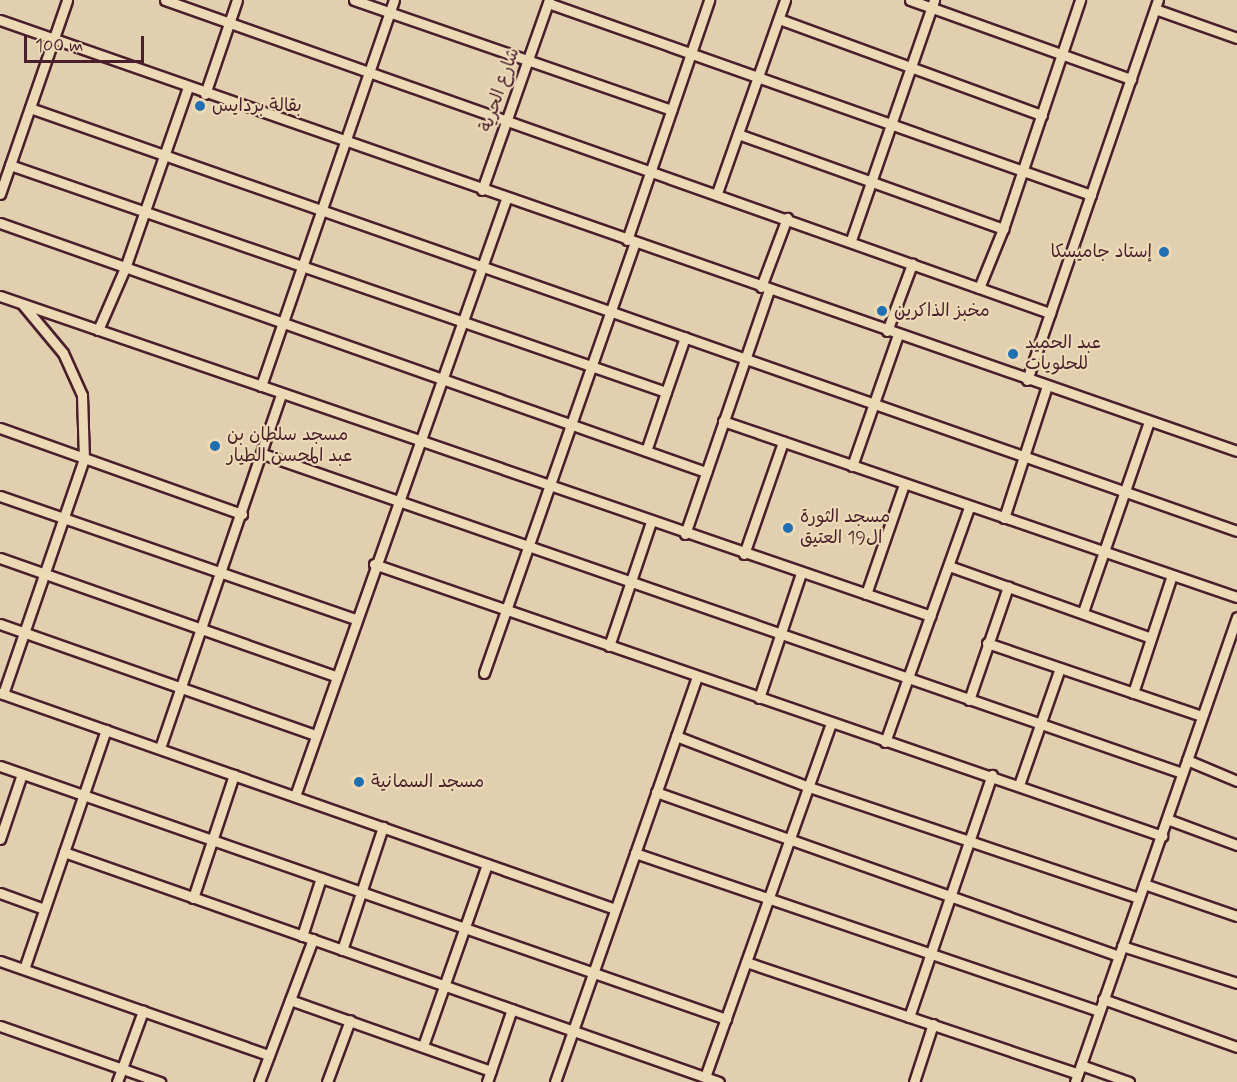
<!DOCTYPE html>
<meta charset="utf-8">
<style>
body{margin:0}
#map{position:relative;width:1237px;height:1082px;overflow:hidden;background:#e2cfaf;font-family:Mynerve,"Playpen Sans Arabic",sans-serif}
div>[style]{position:absolute}
.roads{filter:drop-shadow(2px 0 #4a1f2b) drop-shadow(-2px 0 #4a1f2b) drop-shadow(0 2px #4a1f2b) drop-shadow(0 -2px #4a1f2b)}
.minor>*{height:9px;margin:-4.5px;padding:0 4.5px;transform-origin:4.5px;border-radius:4.5px;background:#ecdab7}
.dots>*{width:16px;height:16px;translate:-50% -50%;box-sizing:border-box;border:3px solid #ecdab7;border-radius:50%}
span{translate:-50% -50%;white-space:nowrap;text-align:center;line-height:1.15;-webkit-text-stroke:4.5px #ecdab7;paint-order:stroke}
.street-label{font-size:18px;color:#4a1f2b}
.poi-label{font-size:18px;color:#4a1f2b}
.left{translate:0 -50%;text-align:left}
.right{translate:-100% -50%;text-align:right}
.scale{position:absolute;left:24px;top:36px;width:120px;height:27px;box-sizing:border-box;border:3px solid #4a1f2b;border-top:0;padding-left:8px;font-size:18px;line-height:21px;white-space:nowrap;color:#4a1f2b;-webkit-text-stroke:4px #ecdab7;paint-order:stroke}
</style>
<div id="map">
<div class="roads">
<div class="minor">
<i style="left:165px;top:0;width:939px;rotate:19.48deg"></i>
<i style="left:354px;top:0;width:336px;rotate:19.1deg"></i>
<i style="left:910px;top:0;width:235px;rotate:19.7deg"></i>
<i style="left:548px;top:3px;width:576px;rotate:19.47deg"></i>
<i style="left:1155px;top:9px;width:87px;rotate:19.5deg"></i>
<i style="left:779px;top:19px;width:280px;rotate:20.1deg"></i>
<i style="left:0;top:20px;width:1310px;rotate:19.21deg"></i>
<i style="left:205px;top:94px;width:99px;rotate:-71.2deg"></i>
<i style="left:30px;top:108px;width:1279px;rotate:19.31deg"></i>
<i style="left:738px;top:134px;width:282px;rotate:19.7deg"></i>
<i style="left:10px;top:165px;width:694px;rotate:19.09deg"></i>
<i style="left:666px;top:392px;width:62px;rotate:108.7deg"></i>
<i style="left:482px;top:190px;width:201px;rotate:-70.6deg"></i>
<i style="left:717px;top:193px;width:205px;rotate:-70.6deg"></i>
<i style="left:0;top:194px;width:205px;rotate:-70.9deg"></i>
<i style="left:0;top:223px;width:749px;rotate:19.43deg"></i>
<i style="left:627px;top:240px;width:254px;rotate:-71.1deg"></i>
<i style="left:851px;top:240px;width:254px;rotate:-70.9deg"></i>
<i style="left:761px;top:287px;width:74px;rotate:-69.4deg"></i>
<i style="left:979px;top:288px;width:64px;rotate:-67.9deg"></i>
<i style="left:1003px;top:229px;width:242px;rotate:-71.4deg"></i>
<i style="left:0;top:296px;width:984px;rotate:18.97deg"></i>
<i style="left:98px;top:330px;width:68px;rotate:-66.5deg"></i>
<i style="left:125px;top:268px;width:192px;rotate:-70.8deg"></i>
<i style="left:887px;top:331px;width:72px;rotate:-69.5deg"></i>
<i style="left:1027px;top:380px;width:402px;rotate:-71deg"></i>
<i style="left:261px;top:386px;width:408px;rotate:-71deg"></i>
<i style="left:666px;top:392px;width:58px;rotate:-70.9deg"></i>
<i style="left:723px;top:421px;width:543px;rotate:18.9deg"></i>
<i style="left:0;top:428px;width:257px;rotate:19.6deg"></i>
<i style="left:263px;top:454px;width:973px;rotate:19.14deg"></i>
<i style="left:852px;top:466px;width:139px;rotate:-70.7deg"></i>
<i style="left:0;top:496px;width:376px;rotate:19.1deg"></i>
<i style="left:1004px;top:518px;width:139px;rotate:-72deg"></i>
<i style="left:685px;top:534px;width:258px;rotate:-71deg"></i>
<i style="left:744px;top:554px;width:119px;rotate:-70.8deg"></i>
<i style="left:0;top:558px;width:356px;rotate:19.4deg"></i>
<i style="left:374px;top:564px;width:834px;rotate:19.04deg"></i>
<i style="left:949px;top:566px;width:214px;rotate:19.6deg"></i>
<i style="left:866px;top:594px;width:116px;rotate:-70.9deg"></i>
<i style="left:1083px;top:612px;width:202px;rotate:-70.9deg"></i>
<i style="left:0;top:624px;width:335px;rotate:19.4deg"></i>
<i style="left:987px;top:643px;width:226px;rotate:18.8deg"></i>
<i style="left:609px;top:646px;width:131px;rotate:-71.3deg"></i>
<i style="left:484px;top:673px;width:456px;rotate:-70.7deg"></i>
<i style="left:0;top:693px;width:652px;rotate:19.35deg"></i>
<i style="left:1133px;top:693px;width:124px;rotate:-71.7deg"></i>
<i style="left:3px;top:694px;width:249px;rotate:-71deg"></i>
<i style="left:84px;top:459px;width:64px;rotate:-91.8deg"></i>
<i style="left:82px;top:395px;width:46px;rotate:-114.3deg"></i>
<i style="left:63px;top:353px;width:62px;rotate:-129.8deg"></i>
<i style="left:759px;top:698px;width:132px;rotate:-71.4deg"></i>
<i style="left:969px;top:700px;width:120px;rotate:-71deg"></i>
<i style="left:676px;top:736px;width:142px;rotate:21deg"></i>
<i style="left:809px;top:787px;width:348px;rotate:18.6deg"></i>
<i style="left:885px;top:742px;width:250px;rotate:-70.3deg"></i>
<i style="left:160px;top:748px;width:374px;rotate:-71.1deg"></i>
<i style="left:1187px;top:760px;width:54px;rotate:22.8deg"></i>
<i style="left:0;top:766px;width:769px;rotate:19.21deg"></i>
<i style="left:1019px;top:785px;width:124px;rotate:-70.7deg"></i>
<i style="left:656px;top:792px;width:491px;rotate:19.5deg"></i>
<i style="left:295px;top:796px;width:633px;rotate:-70.53deg"></i>
<i style="left:1167px;top:819px;width:75px;rotate:20.4deg"></i>
<i style="left:0;top:839px;width:69px;rotate:-71.3deg"></i>
<i style="left:64px;top:852px;width:694px;rotate:19.35deg"></i>
<i style="left:635px;top:853px;width:490px;rotate:18.8deg"></i>
<i style="left:1144px;top:884px;width:98px;rotate:19deg"></i>
<i style="left:0;top:893px;width:47px;rotate:20deg"></i>
<i style="left:193px;top:898px;width:130px;rotate:-71.6deg"></i>
<i style="left:302px;top:936px;width:61px;rotate:-71.9deg"></i>
<i style="left:1122px;top:946px;width:121px;rotate:17.8deg"></i>
<i style="left:342px;top:950px;width:130px;rotate:-71.6deg"></i>
<i style="left:0;top:961px;width:285px;rotate:19.3deg"></i>
<i style="left:746px;top:962px;width:350px;rotate:18.6deg"></i>
<i style="left:24px;top:969px;width:253px;rotate:-71.1deg"></i>
<i style="left:1103px;top:999px;width:142px;rotate:19.7deg"></i>
<i style="left:290px;top:1000px;width:213px;rotate:19.5deg"></i>
<i style="left:909px;top:1017px;width:256px;rotate:-71.1deg"></i>
<i style="left:0;top:1026px;width:170px;rotate:19.3deg"></i>
<i style="left:423px;top:1046px;width:193px;rotate:-70.6deg"></i>
<i style="left:1081px;top:1065px;width:51px;rotate:19.5deg"></i>
<i style="left:705px;top:1077px;width:376px;rotate:-70.4deg"></i>
<i style="left:117px;top:1082px;width:76px;rotate:-69.9deg"></i>
<i style="left:259px;top:1082px;width:153px;rotate:-69.3deg"></i>
<i style="left:327px;top:1082px;width:66px;rotate:-69.6deg"></i>
<i style="left:487px;top:1082px;width:77px;rotate:-71.1deg"></i>
<i style="left:555px;top:1082px;width:430px;rotate:-70.7deg"></i>
<i style="left:914px;top:1082px;width:61px;rotate:-71.9deg"></i>
<i style="left:1075px;top:1082px;width:492px;rotate:-70.8deg"></i>
</div>
</div>
<div class="dots">
<i style="left:200px;top:106px;background:#1f6fb2"></i>
<i style="left:1164px;top:252px;background:#1f6fb2"></i>
<i style="left:882px;top:311px;background:#1f6fb2"></i>
<i style="left:1013px;top:354px;background:#1f6fb2"></i>
<i style="left:215px;top:446px;background:#1f6fb2"></i>
<i style="left:788px;top:528px;background:#1f6fb2"></i>
<i style="left:359px;top:782px;background:#1f6fb2"></i>
</div>
<div class="street-label">
<span style="left:500px;top:90px;rotate:-71deg">شارع الحرية</span>
</div>
<div class="poi-label">
<span class="left" style="left:212px;top:106px">بقالة بردايس</span>
<span class="right" style="left:1152px;top:252px">إستاد جاميسكا</span>
<span class="left" style="left:894px;top:311px">مخبز الذاكرين</span>
<span class="left" style="left:1025px;top:354px">عبد الحميد<br>للحلويات</span>
<span class="left" style="left:227px;top:446px">مسجد سلطان بن<br>عبد المحسن الطيار</span>
<span class="left" style="left:800px;top:528px">مسجد الثورة<br>ال19 العتيق</span>
<span class="left" style="left:371px;top:782px">مسجد السمانية</span>
</div>
<div class="scale">100 m</div>
</div>
